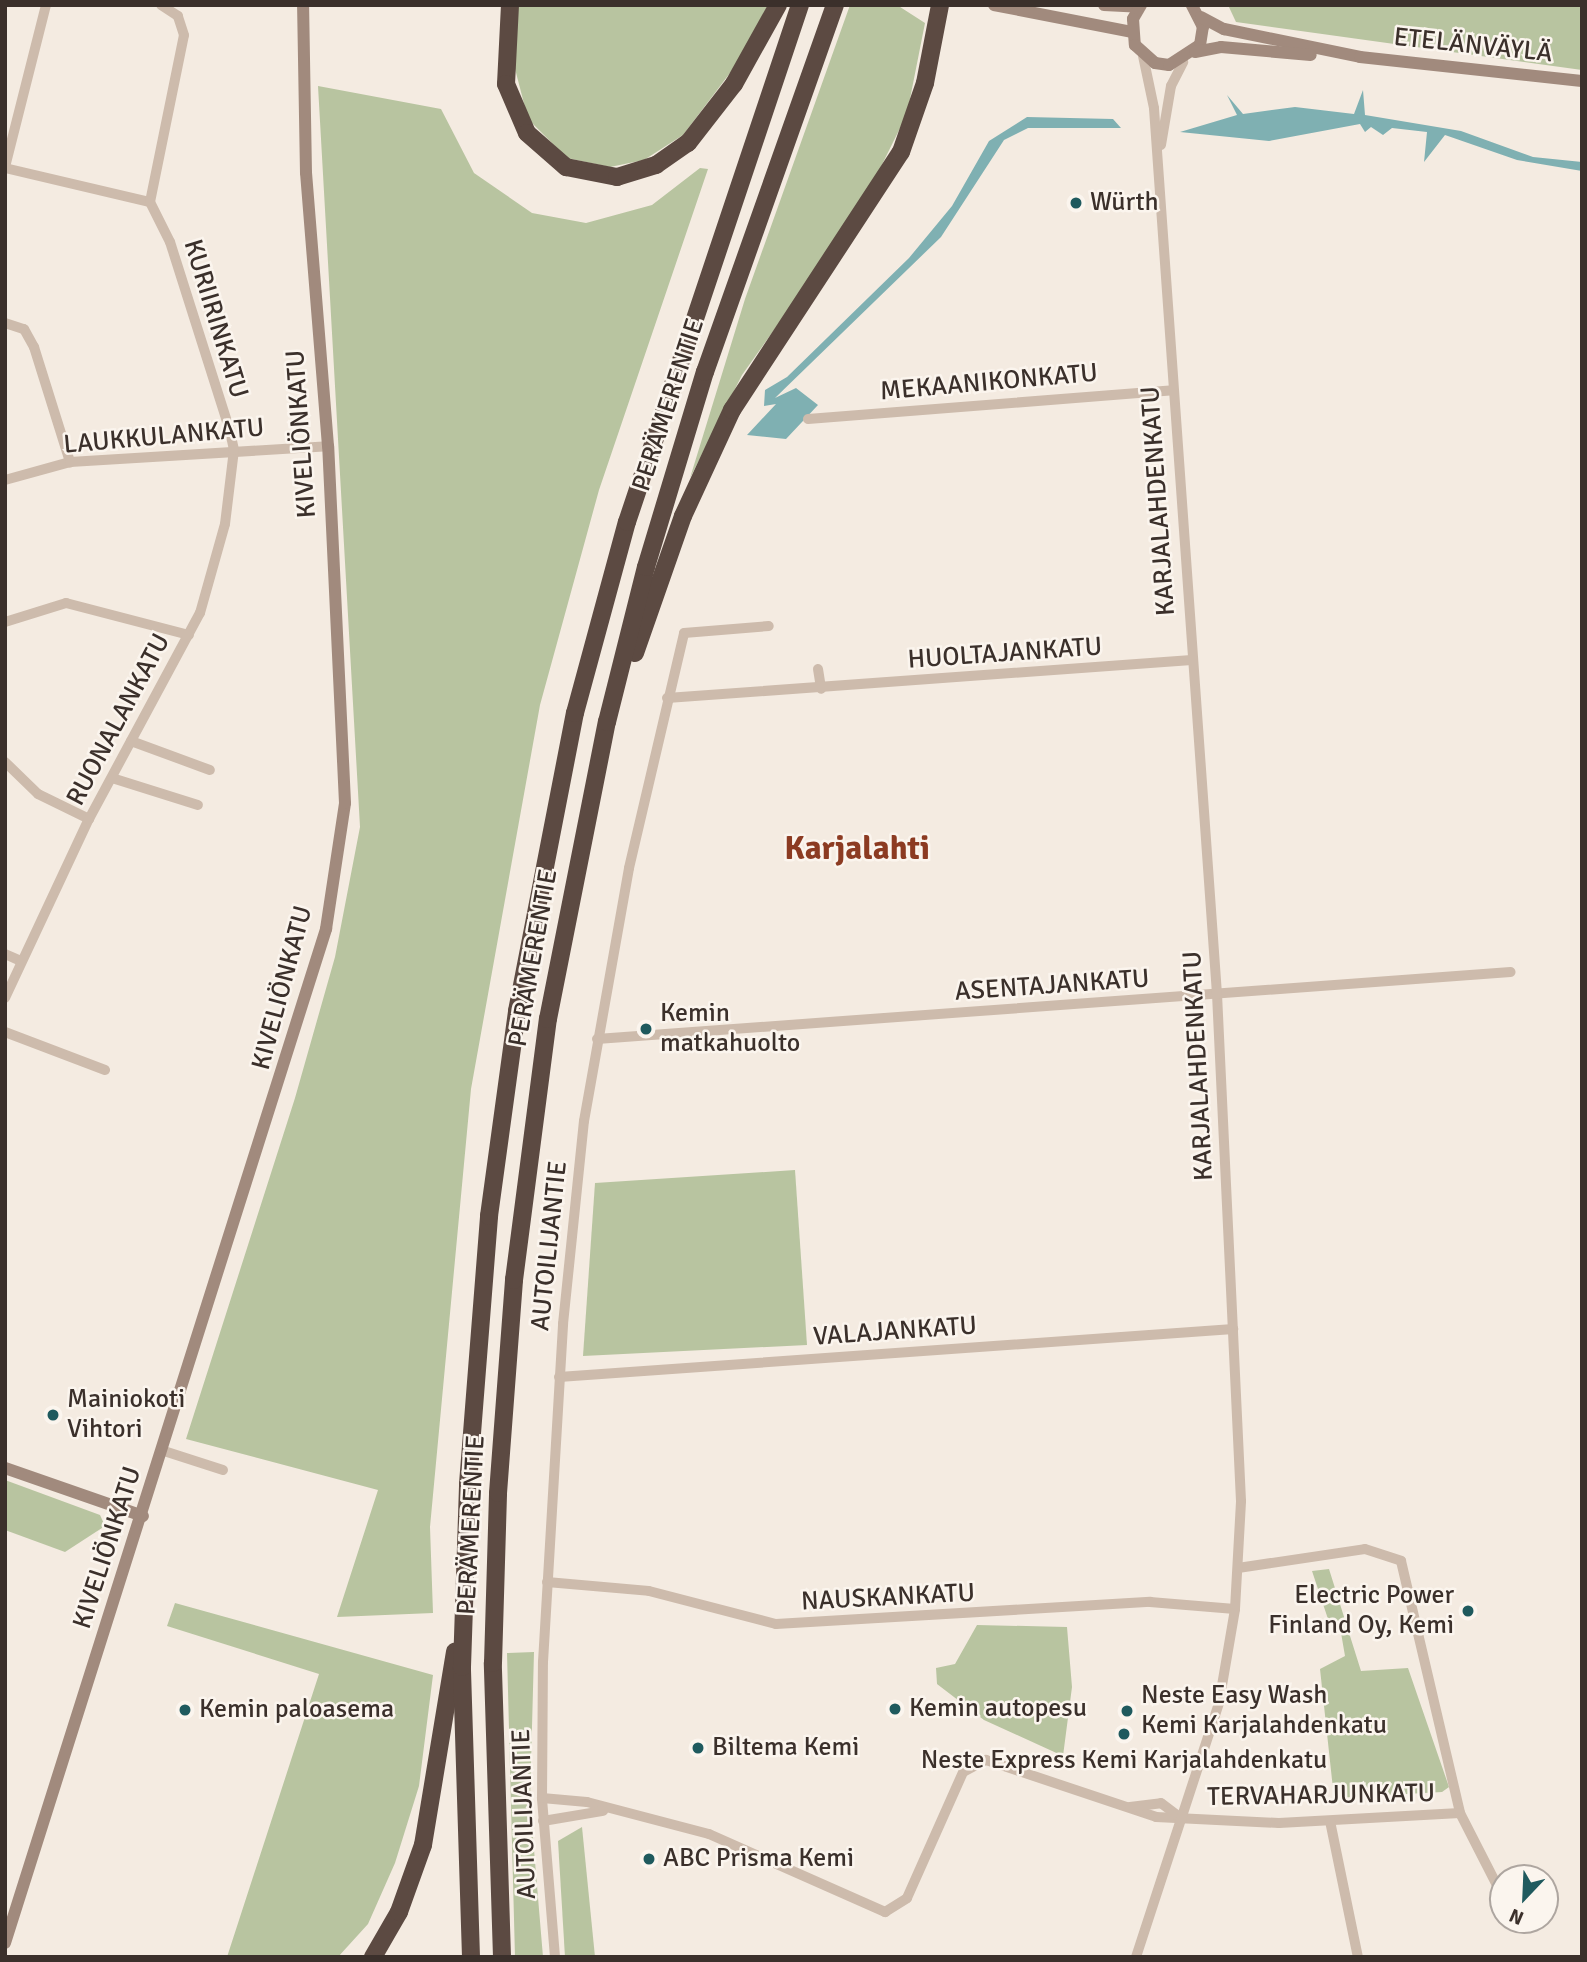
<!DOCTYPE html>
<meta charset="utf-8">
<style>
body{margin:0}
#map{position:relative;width:1587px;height:1962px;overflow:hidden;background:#f4ebe1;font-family:Signika,sans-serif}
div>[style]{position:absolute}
.green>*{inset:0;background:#b8c4a0}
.water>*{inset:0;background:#7fb0b2}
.street>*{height:10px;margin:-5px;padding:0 5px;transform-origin:5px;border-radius:5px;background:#cdbbac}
.secondary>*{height:12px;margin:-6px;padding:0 6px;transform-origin:6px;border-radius:6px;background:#a18a7d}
.highway>*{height:18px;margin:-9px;padding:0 9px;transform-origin:9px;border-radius:9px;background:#5c4a42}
.dots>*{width:19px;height:19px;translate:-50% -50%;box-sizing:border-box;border:4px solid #fbf5ee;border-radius:50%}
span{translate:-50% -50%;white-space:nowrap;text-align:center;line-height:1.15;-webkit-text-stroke:5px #fbf5ee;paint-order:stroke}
.street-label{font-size:26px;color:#3b302b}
.poi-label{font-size:26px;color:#3b302b}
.left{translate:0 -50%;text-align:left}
.right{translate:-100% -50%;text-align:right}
.district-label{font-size:33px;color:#8c3b22;font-weight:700}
.frame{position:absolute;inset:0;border:7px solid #3b302b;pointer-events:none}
.north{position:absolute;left:1489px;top:1864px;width:70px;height:70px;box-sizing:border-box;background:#fbf5ee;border:2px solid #aea6a0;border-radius:50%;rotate:203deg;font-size:19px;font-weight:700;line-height:28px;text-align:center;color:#3b302b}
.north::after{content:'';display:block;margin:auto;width:24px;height:32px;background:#1f5a5e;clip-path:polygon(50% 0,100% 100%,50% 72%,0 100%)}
</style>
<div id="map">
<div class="green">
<i style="clip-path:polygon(518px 5px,768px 5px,736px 65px,683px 135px,644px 160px,610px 167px,567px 158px,528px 119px,513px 61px)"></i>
<i style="clip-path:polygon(850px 5px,897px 5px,925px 23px,907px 114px,861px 207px,742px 375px,690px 478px,745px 299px)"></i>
<i style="clip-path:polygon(1228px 5px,1582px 5px,1582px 70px,1236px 22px)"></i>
<i style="clip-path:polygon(318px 86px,441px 109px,474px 173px,532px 213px,586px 223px,652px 205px,700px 168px,708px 169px,599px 490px,540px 705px,471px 1089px,430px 1527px,433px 1613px,337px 1617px,378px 1490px,186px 1439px,295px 1098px,335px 957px,360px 827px)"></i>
<i style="clip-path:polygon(795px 1170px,807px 1345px,583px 1356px,595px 1183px)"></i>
<i style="clip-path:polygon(5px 1480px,100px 1515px,105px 1526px,65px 1552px,5px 1530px)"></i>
<i style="clip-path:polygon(1329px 1569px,1361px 1671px,1408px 1668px,1449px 1787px,1442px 1792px,1334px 1798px,1320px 1669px,1345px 1656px,1340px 1627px,1328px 1619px,1312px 1571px)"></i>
<i style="clip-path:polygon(175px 1603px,433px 1675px,419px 1786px,395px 1863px,368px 1924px,338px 1957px,227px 1957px,319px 1674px,167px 1626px)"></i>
<i style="clip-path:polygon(977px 1625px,1067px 1627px,1072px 1687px,1063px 1756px,984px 1720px,937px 1684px,936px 1668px,955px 1664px)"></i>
<i style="clip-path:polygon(534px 1652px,530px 1802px,543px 1957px,515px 1957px,507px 1653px)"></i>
<i style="clip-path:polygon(582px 1827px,595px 1957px,565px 1957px,558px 1841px)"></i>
</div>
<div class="water">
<i style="clip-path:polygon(1363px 90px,1365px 115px,1461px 131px,1533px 157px,1582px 162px,1582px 171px,1517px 160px,1445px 135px,1424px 162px,1427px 132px,1392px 128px,1383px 135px,1371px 127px,1365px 132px,1360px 124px,1269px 141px,1180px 132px,1237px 115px,1227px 95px,1243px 114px,1295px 107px,1354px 114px)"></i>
<i style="clip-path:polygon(1027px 117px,1113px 119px,1121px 128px,1028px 128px,1004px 140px,941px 237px,775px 398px,796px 388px,818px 405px,786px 439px,747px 435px,776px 404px,764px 406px,765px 390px,787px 377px,909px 258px,952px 206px,989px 141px)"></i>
</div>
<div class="street">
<i style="left:1161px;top:145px;width:60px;rotate:-80.4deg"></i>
<i style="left:1171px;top:86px;width:27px;rotate:-63deg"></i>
<i style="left:5px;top:167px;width:167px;rotate:-75.8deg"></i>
<i style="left:5px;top:168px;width:149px;rotate:13.2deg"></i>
<i style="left:5px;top:323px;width:20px;rotate:18deg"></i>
<i style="left:24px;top:329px;width:21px;rotate:61deg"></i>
<i style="left:34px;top:347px;width:121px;rotate:72.6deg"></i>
<i style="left:808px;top:419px;width:366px;rotate:-4.5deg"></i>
<i style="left:5px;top:480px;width:67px;rotate:-15.5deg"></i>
<i style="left:70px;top:462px;width:258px;rotate:-3.5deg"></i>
<i style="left:5px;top:622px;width:64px;rotate:-17.3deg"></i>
<i style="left:66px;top:603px;width:127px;rotate:14.6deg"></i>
<i style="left:818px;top:669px;width:20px;rotate:81deg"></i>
<i style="left:667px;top:698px;width:526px;rotate:-4.14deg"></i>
<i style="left:131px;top:741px;width:84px;rotate:20.2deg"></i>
<i style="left:5px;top:762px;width:46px;rotate:44.1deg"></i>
<i style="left:38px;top:794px;width:57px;rotate:26.1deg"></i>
<i style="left:112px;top:778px;width:90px;rotate:17.4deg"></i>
<i style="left:5px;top:954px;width:17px;rotate:24deg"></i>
<i style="left:5px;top:998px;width:198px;rotate:-64.9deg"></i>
<i style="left:89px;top:819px;width:234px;rotate:-61.7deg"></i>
<i style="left:200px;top:613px;width:92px;rotate:-74.3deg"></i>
<i style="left:225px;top:524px;width:75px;rotate:-83.1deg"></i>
<i style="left:234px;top:450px;width:19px;rotate:-102deg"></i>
<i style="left:230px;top:431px;width:198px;rotate:-107.6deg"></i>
<i style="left:170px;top:242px;width:45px;rotate:-116.6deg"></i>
<i style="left:150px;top:202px;width:170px;rotate:-78.5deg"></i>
<i style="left:184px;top:35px;width:20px;rotate:-108deg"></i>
<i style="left:178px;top:16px;width:20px;rotate:-147deg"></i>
<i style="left:5px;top:1032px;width:107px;rotate:20.8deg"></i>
<i style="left:597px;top:1039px;width:916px;rotate:-4.19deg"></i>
<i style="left:559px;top:1377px;width:676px;rotate:-4.07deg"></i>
<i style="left:164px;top:1451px;width:62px;rotate:17.9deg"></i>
<i style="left:1238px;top:1568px;width:128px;rotate:-8.5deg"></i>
<i style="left:1365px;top:1549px;width:38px;rotate:18deg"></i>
<i style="left:1401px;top:1561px;width:259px;rotate:76.8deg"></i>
<i style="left:547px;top:1582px;width:102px;rotate:5deg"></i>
<i style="left:649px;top:1591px;width:131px;rotate:14.6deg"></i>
<i style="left:776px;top:1624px;width:375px;rotate:-3.4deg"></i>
<i style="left:1150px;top:1602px;width:85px;rotate:4.7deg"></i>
<i style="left:542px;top:1798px;width:45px;rotate:5.1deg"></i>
<i style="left:587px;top:1802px;width:126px;rotate:14.7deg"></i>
<i style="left:709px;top:1834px;width:193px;rotate:23.9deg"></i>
<i style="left:885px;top:1912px;width:26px;rotate:-32deg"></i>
<i style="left:907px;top:1898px;width:138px;rotate:-66deg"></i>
<i style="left:963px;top:1772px;width:26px;rotate:-28deg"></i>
<i style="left:986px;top:1760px;width:179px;rotate:18.5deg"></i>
<i style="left:1156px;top:1817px;width:123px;rotate:2.8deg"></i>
<i style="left:1279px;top:1823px;width:181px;rotate:-3.2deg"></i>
<i style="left:1130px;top:1807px;width:31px;rotate:-7deg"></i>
<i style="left:1161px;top:1803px;width:26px;rotate:37deg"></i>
<i style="left:1460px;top:1813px;width:94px;rotate:62.9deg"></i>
<i style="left:543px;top:1821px;width:61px;rotate:-9.5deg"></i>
<i style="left:1330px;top:1821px;width:139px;rotate:78.4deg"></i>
<i style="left:555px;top:1957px;width:160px;rotate:-94.7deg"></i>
<i style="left:542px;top:1798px;width:136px;rotate:-89.6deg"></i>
<i style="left:543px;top:1662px;width:339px;rotate:-86.6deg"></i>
<i style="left:563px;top:1324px;width:204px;rotate:-84.1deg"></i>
<i style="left:584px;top:1121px;width:257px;rotate:-79.9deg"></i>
<i style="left:629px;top:868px;width:241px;rotate:-76.8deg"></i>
<i style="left:684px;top:633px;width:85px;rotate:-4.7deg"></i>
<i style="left:1136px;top:1957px;width:267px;rotate:-71.9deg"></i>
<i style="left:1219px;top:1703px;width:95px;rotate:-80.3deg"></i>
<i style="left:1235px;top:1609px;width:108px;rotate:-86.8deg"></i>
<i style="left:1241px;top:1501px;width:508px;rotate:-92.71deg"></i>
<i style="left:1217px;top:994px;width:888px;rotate:-94.07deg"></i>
<i style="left:1154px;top:108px;width:53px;rotate:-101.9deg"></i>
</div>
<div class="secondary">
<i style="left:994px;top:5px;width:140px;rotate:11.1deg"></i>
<i style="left:1104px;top:5px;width:35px;rotate:3deg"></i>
<i style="left:1141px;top:5px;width:16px;rotate:120deg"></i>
<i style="left:1133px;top:19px;width:26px;rotate:86deg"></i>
<i style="left:1135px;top:45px;width:27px;rotate:42deg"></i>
<i style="left:1155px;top:63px;width:14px;rotate:8deg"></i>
<i style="left:1169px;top:65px;width:37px;rotate:-33deg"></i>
<i style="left:1200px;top:45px;width:18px;rotate:-81deg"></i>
<i style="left:1203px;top:27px;width:25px;rotate:-117deg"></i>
<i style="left:1201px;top:17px;width:26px;rotate:28deg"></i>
<i style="left:1224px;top:29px;width:139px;rotate:11.6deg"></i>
<i style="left:1360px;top:57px;width:223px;rotate:6.2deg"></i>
<i style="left:1195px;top:52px;width:26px;rotate:-11deg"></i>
<i style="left:1221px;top:47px;width:90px;rotate:5.1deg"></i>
<i style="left:5px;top:1468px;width:146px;rotate:19.2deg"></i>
<i style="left:5px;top:1943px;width:1064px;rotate:-72.43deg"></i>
<i style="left:326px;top:929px;width:127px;rotate:-81.4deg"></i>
<i style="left:345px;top:803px;width:357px;rotate:-92.7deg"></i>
<i style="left:328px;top:446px;width:274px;rotate:-94.6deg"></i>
<i style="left:306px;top:173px;width:168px;rotate:-91deg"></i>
</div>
<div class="highway">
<i style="left:510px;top:5px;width:79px;rotate:92.9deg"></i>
<i style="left:506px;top:84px;width:53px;rotate:66.8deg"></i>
<i style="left:527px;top:133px;width:52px;rotate:41.1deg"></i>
<i style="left:566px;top:167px;width:52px;rotate:11.1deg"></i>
<i style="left:617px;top:177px;width:41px;rotate:-17.1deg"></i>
<i style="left:656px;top:165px;width:39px;rotate:-35deg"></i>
<i style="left:688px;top:143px;width:75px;rotate:-52.1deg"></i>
<i style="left:734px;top:84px;width:90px;rotate:-60.9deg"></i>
<i style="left:635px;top:653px;width:145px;rotate:-70.7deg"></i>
<i style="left:683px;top:516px;width:117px;rotate:-65.2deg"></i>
<i style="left:732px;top:410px;width:308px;rotate:-56.8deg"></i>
<i style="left:901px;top:152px;width:73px;rotate:-70.8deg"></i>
<i style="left:925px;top:83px;width:79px;rotate:-79.1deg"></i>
<i style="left:373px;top:1957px;width:52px;rotate:-60deg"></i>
<i style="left:399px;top:1912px;width:71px;rotate:-70.3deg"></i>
<i style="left:423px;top:1845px;width:196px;rotate:-80.6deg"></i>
<i style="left:471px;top:1957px;width:290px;rotate:-91.8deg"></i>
<i style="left:462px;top:1667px;width:183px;rotate:-88.1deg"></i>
<i style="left:468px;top:1484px;width:269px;rotate:-85.5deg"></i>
<i style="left:489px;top:1216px;width:207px;rotate:-82.2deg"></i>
<i style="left:517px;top:1011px;width:304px;rotate:-79deg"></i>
<i style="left:575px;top:713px;width:198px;rotate:-74.8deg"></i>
<i style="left:627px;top:522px;width:545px;rotate:-71.5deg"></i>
<i style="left:502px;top:1957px;width:294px;rotate:-91.8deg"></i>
<i style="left:493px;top:1663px;width:170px;rotate:-88.3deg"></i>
<i style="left:498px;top:1493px;width:214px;rotate:-85.7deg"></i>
<i style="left:514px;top:1280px;width:263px;rotate:-82.6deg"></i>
<i style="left:548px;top:1019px;width:303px;rotate:-78.8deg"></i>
<i style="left:607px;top:722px;width:160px;rotate:-75.9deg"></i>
<i style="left:646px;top:567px;width:204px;rotate:-73.2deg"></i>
<i style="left:705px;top:372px;width:389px;rotate:-70.5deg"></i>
</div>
<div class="dots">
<i style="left:1076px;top:203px;background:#1f5a5e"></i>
<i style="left:646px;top:1029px;background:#1f5a5e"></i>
<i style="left:53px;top:1415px;background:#1f5a5e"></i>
<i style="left:1468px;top:1611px;background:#1f5a5e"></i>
<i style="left:895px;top:1709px;background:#1f5a5e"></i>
<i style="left:185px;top:1710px;background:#1f5a5e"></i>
<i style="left:1127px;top:1711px;background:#1f5a5e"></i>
<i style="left:1124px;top:1734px;background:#1f5a5e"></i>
<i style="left:698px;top:1748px;background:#1f5a5e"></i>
<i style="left:649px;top:1859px;background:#1f5a5e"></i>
</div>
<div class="street-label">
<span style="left:1473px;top:46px;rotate:6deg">ETELÄNVÄYLÄ</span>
<span style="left:215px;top:319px;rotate:73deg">KURIIRINKATU</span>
<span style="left:989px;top:383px;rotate:-5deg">MEKAANIKONKATU</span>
<span style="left:669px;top:405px;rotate:-72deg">PERÄMERENTIE</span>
<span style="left:302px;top:434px;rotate:-94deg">KIVELIÖNKATU</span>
<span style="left:164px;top:437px;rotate:-5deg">LAUKKULANKATU</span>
<span style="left:1159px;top:501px;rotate:-94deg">KARJALAHDENKATU</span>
<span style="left:1005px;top:654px;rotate:-4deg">HUOLTAJANKATU</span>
<span style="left:119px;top:720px;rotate:-62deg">RUONALANKATU</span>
<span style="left:534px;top:958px;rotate:-80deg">PERÄMERENTIE</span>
<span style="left:1052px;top:986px;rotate:-4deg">ASENTAJANKATU</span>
<span style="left:283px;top:988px;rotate:-75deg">KIVELIÖNKATU</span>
<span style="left:1199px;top:1066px;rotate:-93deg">KARJALAHDENKATU</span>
<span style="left:550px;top:1246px;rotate:-84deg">AUTOILIJANTIE</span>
<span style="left:895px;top:1332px;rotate:-4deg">VALAJANKATU</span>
<span style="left:472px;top:1525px;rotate:-87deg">PERÄMERENTIE</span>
<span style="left:108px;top:1548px;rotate:-72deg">KIVELIÖNKATU</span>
<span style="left:888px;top:1598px;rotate:-3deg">NAUSKANKATU</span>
<span style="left:1321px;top:1796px;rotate:-1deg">TERVAHARJUNKATU</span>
<span style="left:525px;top:1814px;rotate:-92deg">AUTOILIJANTIE</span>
</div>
<div class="poi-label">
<span class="left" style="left:1090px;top:203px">Würth</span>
<span class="left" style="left:660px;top:1029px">Kemin<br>matkahuolto</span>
<span class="left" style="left:67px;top:1415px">Mainiokoti<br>Vihtori</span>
<span class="right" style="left:1454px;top:1611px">Electric Power<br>Finland Oy, Kemi</span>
<span class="left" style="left:1141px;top:1711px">Neste Easy Wash<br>Kemi Karjalahdenkatu</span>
<span class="left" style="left:909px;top:1709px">Kemin autopesu</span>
<span class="left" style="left:199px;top:1710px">Kemin paloasema</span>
<span class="left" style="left:712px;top:1748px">Biltema Kemi</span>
<span style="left:1124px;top:1761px">Neste Express Kemi Karjalahdenkatu</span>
<span class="left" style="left:663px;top:1859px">ABC Prisma Kemi</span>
</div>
<div class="district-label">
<span style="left:857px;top:849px">Karjalahti</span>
</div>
<div class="frame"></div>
<div class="north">N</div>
</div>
